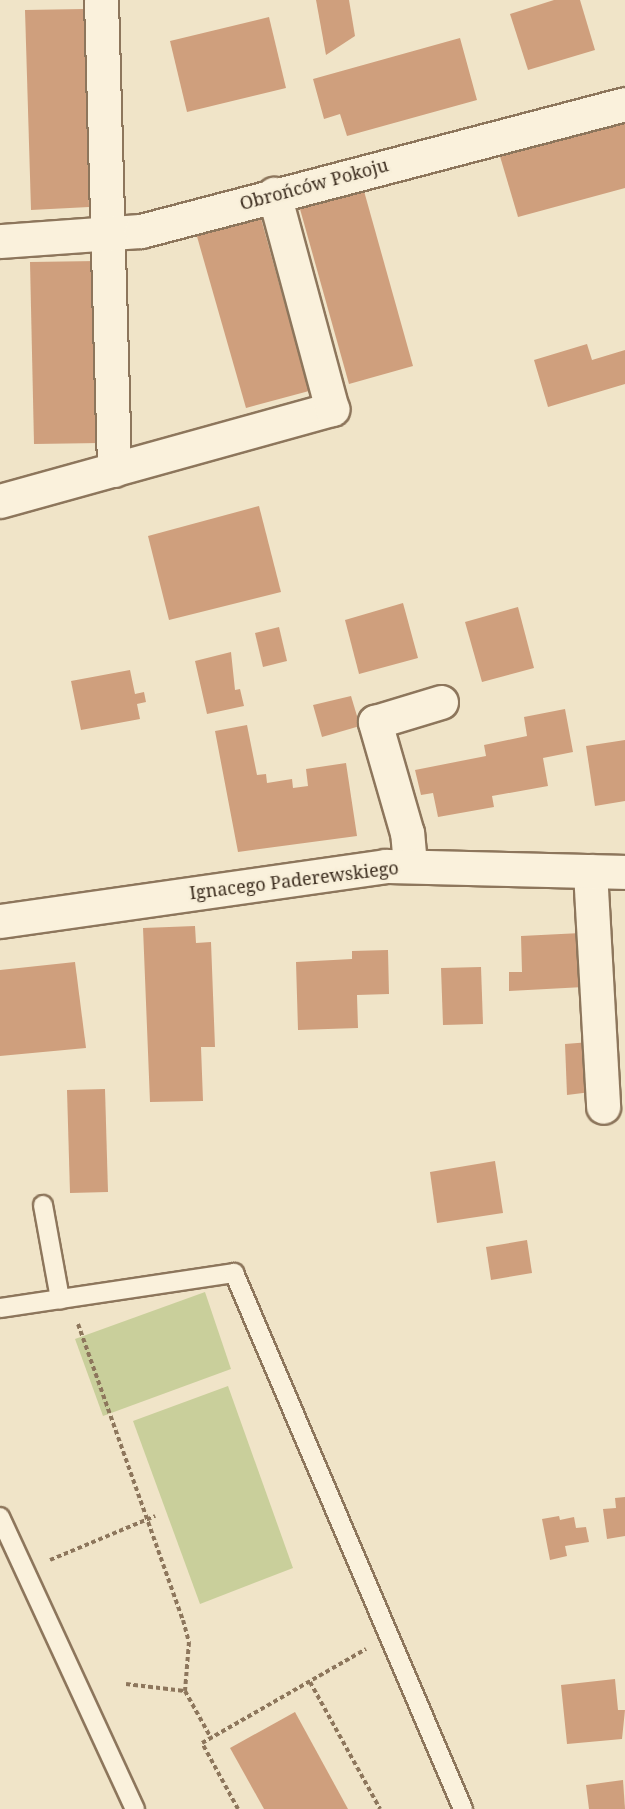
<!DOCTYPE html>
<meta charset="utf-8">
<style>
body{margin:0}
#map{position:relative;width:625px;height:1809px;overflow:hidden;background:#f0e4c8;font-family:"Noto Serif",serif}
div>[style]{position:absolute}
.green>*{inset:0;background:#c9cf9b}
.building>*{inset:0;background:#cf9f7d}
.path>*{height:4px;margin-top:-2px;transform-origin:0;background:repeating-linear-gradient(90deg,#8d765c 0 4.5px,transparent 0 7.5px)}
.roads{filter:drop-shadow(2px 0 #8d765c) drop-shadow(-2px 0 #8d765c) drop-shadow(0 2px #8d765c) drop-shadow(0 -2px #8d765c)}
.lane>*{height:18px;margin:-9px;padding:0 9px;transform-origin:9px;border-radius:9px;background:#faf1dc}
.street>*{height:33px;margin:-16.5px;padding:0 16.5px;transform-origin:16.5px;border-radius:16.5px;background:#faf1dc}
span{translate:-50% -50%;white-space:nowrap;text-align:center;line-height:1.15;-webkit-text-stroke:4.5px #f7eed8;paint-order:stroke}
.street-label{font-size:18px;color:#3d2e20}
</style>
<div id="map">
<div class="green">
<i style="clip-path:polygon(205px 1292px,231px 1369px,103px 1416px,75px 1339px)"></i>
<i style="clip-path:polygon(228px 1386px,293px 1568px,200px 1604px,133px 1421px)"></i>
</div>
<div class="building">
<i style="clip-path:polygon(316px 0,349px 0,355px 36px,326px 55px)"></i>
<i style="clip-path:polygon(554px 0,580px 0,595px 50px,528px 70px,510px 14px)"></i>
<i style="clip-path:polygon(84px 9px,89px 207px,31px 210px,25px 10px)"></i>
<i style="clip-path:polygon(269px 17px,286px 88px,187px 112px,170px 41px)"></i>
<i style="clip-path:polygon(460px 38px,477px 100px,347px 136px,340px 114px,324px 119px,313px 79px)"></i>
<i style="clip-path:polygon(625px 118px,625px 188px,518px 217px,499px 153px)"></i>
<i style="clip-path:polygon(364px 191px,413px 366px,349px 384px,300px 209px)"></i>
<i style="clip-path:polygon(260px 215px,309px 391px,246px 408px,196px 233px)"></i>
<i style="clip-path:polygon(97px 261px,100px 443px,34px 444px,30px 262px)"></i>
<i style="clip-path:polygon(587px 344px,592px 360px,625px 350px,625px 384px,548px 407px,534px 360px)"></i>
<i style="clip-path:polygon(259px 506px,281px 592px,169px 620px,148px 536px)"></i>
<i style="clip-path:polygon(403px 603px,418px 658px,359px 674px,345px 620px)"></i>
<i style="clip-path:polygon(518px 607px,534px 668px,482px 682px,465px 622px)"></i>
<i style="clip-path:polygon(279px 627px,287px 661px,263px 667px,255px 633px)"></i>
<i style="clip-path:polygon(231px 652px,235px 690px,240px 689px,244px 706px,207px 714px,195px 661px)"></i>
<i style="clip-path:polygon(130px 670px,135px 694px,144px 692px,146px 702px,137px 704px,140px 719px,81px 730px,71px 681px)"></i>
<i style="clip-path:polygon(351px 696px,360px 726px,322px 737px,313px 705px)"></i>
<i style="clip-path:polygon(565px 709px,573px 752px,543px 758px,548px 786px,492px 796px,494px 807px,438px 817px,433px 793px,421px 795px,415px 770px,486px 756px,484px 745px,527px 736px,524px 717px)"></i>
<i style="clip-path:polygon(247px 725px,257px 775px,266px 774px,267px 783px,292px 779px,293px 788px,308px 786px,306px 769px,346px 763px,357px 836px,238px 852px,215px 731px)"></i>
<i style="clip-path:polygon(625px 740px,625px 801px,595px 806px,586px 746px)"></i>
<i style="clip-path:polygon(195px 926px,196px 943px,211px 942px,215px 1047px,201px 1047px,203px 1101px,150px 1102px,143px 928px)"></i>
<i style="clip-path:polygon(581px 933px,584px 987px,509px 991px,509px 972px,522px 972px,521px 936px)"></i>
<i style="clip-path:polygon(388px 950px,389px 994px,357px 995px,358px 1028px,298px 1030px,296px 962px,352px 959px,352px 951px)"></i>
<i style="clip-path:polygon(75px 962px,86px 1048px,0 1056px,0 970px)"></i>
<i style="clip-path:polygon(481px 967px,483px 1024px,443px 1025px,441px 968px)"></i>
<i style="clip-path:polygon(590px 1042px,591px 1092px,567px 1095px,565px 1044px)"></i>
<i style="clip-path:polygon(105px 1089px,108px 1192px,70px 1193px,67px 1090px)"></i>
<i style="clip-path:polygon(495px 1161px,503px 1213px,437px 1223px,430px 1172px)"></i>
<i style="clip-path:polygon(527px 1240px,532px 1273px,491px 1280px,486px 1247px)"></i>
<i style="clip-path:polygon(625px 1497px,625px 1536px,607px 1539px,603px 1509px,616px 1508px,615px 1498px)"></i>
<i style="clip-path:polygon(559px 1516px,560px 1520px,574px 1517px,576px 1528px,586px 1527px,589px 1542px,565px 1546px,567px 1556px,550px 1560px,542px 1519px)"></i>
<i style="clip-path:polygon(615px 1679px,618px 1710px,625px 1710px,622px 1739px,567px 1744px,561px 1685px)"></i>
<i style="clip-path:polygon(295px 1712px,348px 1809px,264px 1809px,230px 1748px)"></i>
<i style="clip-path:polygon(623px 1780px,625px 1809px,589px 1809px,586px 1785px)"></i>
</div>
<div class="path">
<i style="left:78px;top:1324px;width:314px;rotate:70.5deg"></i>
<i style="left:183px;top:1620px;width:23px;rotate:75deg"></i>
<i style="left:189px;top:1642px;width:49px;rotate:94.7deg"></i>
<i style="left:50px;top:1560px;width:114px;rotate:-22.7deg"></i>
<i style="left:310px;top:1682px;width:145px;rotate:61.1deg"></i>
<i style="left:126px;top:1684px;width:59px;rotate:6.8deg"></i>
<i style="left:185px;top:1691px;width:54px;rotate:61deg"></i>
<i style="left:238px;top:1809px;width:75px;rotate:-118.6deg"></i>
<i style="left:202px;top:1743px;width:189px;rotate:-29.8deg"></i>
</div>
<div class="roads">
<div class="lane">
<i style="left:43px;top:1205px;width:96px;rotate:79.7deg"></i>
<i style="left:0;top:1308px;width:237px;rotate:-8.5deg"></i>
<i style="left:234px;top:1273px;width:583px;rotate:66.87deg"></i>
<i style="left:0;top:1517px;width:322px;rotate:65.2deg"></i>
</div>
<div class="street">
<i style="left:101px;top:0;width:470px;rotate:88.4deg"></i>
<i style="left:0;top:241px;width:141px;rotate:-4.1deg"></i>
<i style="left:141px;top:231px;width:500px;rotate:-14.7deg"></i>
<i style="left:0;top:501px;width:345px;rotate:-15.5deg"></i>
<i style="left:332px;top:409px;width:223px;rotate:-105.1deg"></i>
<i style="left:410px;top:865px;width:32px;rotate:-95deg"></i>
<i style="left:407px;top:833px;width:116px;rotate:-106.1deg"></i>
<i style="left:375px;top:722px;width:69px;rotate:-16.9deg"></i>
<i style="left:590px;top:871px;width:236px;rotate:86.8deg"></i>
<i style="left:0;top:921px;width:389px;rotate:-8.1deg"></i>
<i style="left:385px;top:866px;width:240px;rotate:1.4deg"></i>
</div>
</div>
<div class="street-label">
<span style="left:314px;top:184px;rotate:-15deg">Obrońców Pokoju</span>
<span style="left:294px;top:880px;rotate:-7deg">Ignacego Paderewskiego</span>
</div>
</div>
